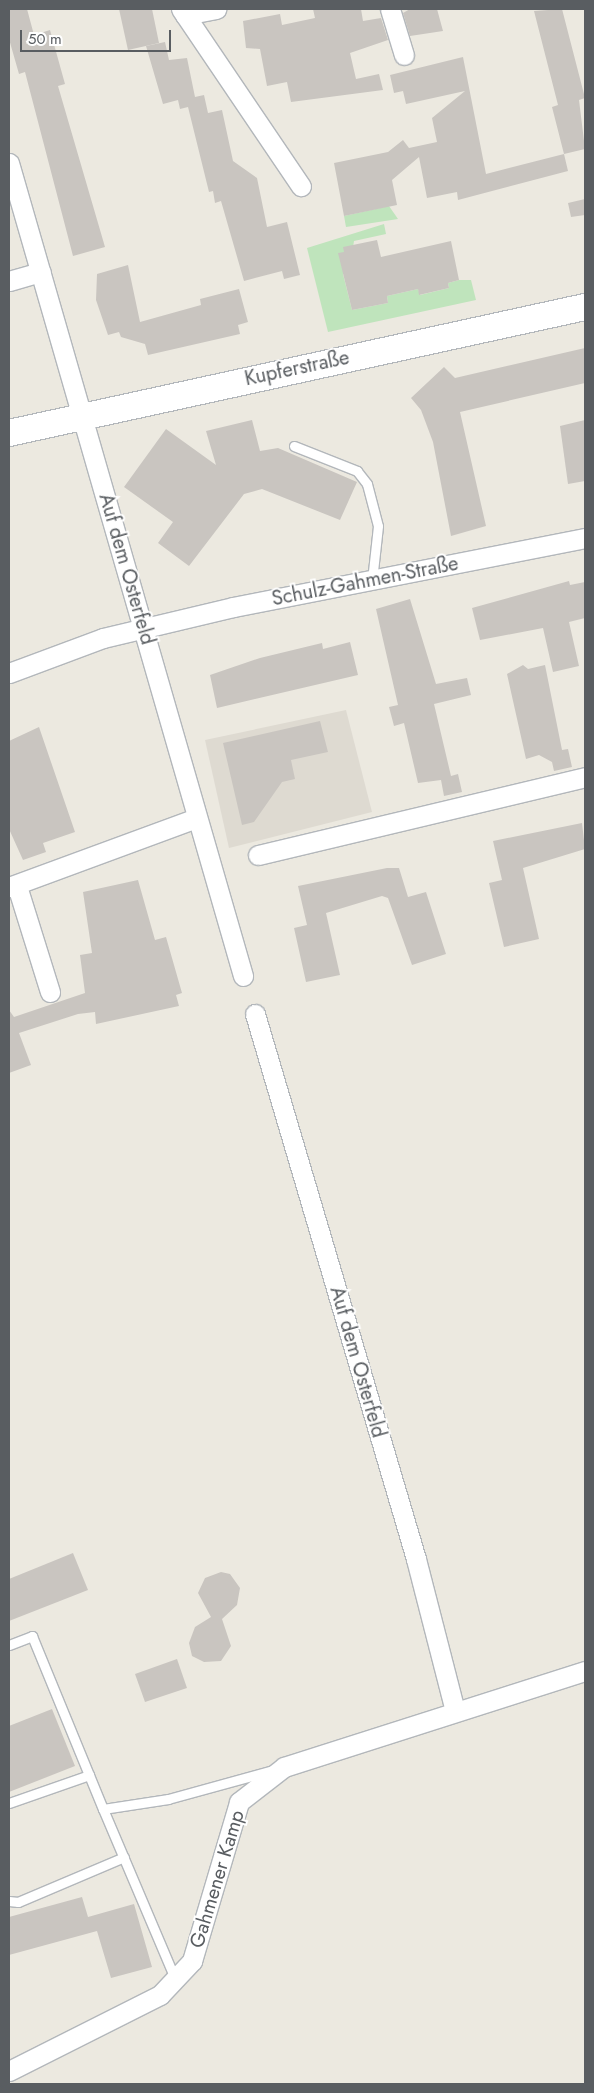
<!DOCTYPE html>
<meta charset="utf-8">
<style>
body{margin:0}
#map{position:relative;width:594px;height:2093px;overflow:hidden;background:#ece9e0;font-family:Jost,sans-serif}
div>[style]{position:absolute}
.education>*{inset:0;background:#dedad1}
.green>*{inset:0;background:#bfe4bc}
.building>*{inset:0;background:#c9c5c0}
.roads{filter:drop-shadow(1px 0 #b3b7bb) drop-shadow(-1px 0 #b3b7bb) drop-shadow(0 1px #b3b7bb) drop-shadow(0 -1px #b3b7bb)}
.lane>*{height:9px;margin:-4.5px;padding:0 4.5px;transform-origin:4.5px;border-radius:4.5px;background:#fff}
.street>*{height:19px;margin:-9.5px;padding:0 9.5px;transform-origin:9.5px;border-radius:9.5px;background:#fff}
.secondary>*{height:26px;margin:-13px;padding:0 13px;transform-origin:13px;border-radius:13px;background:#fff}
span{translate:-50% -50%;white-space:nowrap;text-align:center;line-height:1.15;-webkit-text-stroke:4px #fff;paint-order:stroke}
.street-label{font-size:20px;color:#595d61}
.frame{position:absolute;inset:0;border:10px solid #595d61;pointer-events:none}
.scale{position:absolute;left:20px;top:30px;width:151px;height:22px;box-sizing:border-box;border:2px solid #595d61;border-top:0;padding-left:6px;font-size:15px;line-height:18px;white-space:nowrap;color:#595d61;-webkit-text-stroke:4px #fff;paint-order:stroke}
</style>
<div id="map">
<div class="education">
<i style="clip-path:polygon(346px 710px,372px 812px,229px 848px,205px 740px)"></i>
</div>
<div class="green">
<i style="clip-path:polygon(389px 206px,398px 219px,346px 227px,344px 216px)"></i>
<i style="clip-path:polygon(384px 224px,386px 234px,354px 241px,349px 272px,343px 274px,352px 310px,388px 303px,387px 296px,418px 289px,420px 295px,449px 288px,448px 283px,459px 280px,471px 280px,476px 300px,328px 332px,307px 248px)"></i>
</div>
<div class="building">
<i style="clip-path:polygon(9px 9px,27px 9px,34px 35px,50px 30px,65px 84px,58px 86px,105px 247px,73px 256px,25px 72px,19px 74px,9px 39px)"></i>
<i style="clip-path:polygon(119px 9px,152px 9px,159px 43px,128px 50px)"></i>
<i style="clip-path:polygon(313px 9px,361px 9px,363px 21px,381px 18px,388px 40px,350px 53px,356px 79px,379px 74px,383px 90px,291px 102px,287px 82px,267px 86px,260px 49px,246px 48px,243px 21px,280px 14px,282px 25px,315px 18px)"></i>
<i style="clip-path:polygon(410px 9px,437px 9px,443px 31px,410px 36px,403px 13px)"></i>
<i style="clip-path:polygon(562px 9px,585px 98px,579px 100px,585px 149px,564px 154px,552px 107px,558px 105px,534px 11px)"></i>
<i style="clip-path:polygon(165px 42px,169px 60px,187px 58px,195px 97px,204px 95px,208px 113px,222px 110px,233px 161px,257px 178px,267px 227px,287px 222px,300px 275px,284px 279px,282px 271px,244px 281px,221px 201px,215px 203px,213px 191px,209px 192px,188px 107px,180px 109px,178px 100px,163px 104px,146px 46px)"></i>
<i style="clip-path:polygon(463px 57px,486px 174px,564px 154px,568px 171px,458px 200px,457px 192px,427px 198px,419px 157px,392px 180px,397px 205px,344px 216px,334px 163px,388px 152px,403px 140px,409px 148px,437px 142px,432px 118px,465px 91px,406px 104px,403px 91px,394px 93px,390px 75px)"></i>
<i style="clip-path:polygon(585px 199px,585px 215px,571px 217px,568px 203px)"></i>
<i style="clip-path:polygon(377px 240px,381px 257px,451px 241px,459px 280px,448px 283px,449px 288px,419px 295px,418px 289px,387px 296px,388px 303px,352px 310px,338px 253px,344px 252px,343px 247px)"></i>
<i style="clip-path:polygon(128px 265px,140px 322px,201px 305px,200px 299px,239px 289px,248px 322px,238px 325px,240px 334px,148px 355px,145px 344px,121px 337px,119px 332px,108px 335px,96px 300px,97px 274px)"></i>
<i style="clip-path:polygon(585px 348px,585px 383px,460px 412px,486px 526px,451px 536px,433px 442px,421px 410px,411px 398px,444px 367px,455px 378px)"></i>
<i style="clip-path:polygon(252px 420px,260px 451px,278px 448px,357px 482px,340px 520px,262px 489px,244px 494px,189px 566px,158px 543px,173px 522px,124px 487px,166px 429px,216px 465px,206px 431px)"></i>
<i style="clip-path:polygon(585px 420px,585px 481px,568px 484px,560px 426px)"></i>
<i style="clip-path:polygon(569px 581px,570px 585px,585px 582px,585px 618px,569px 622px,579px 666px,553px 672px,543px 628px,480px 640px,472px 608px)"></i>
<i style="clip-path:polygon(410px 599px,436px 684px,467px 678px,471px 695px,434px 704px,451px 776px,458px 774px,462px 792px,444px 796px,441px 780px,418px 783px,404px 723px,394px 726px,389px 707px,398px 705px,376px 609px)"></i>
<i style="clip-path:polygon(350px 642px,358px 675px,217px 708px,210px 675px,260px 658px,322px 643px,323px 649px)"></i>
<i style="clip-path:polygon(523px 665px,528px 669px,545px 665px,562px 750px,568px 749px,572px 767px,554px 771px,552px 762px,539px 755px,526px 759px,507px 674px)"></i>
<i style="clip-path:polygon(320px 721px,328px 752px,291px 760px,295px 779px,282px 782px,254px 822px,242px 825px,223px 743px)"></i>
<i style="clip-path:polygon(39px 727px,75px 832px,43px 843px,46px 852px,23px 860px,9px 829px,9px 741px)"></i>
<i style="clip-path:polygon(582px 823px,585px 849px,523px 868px,539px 939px,504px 947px,489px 883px,502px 880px,493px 841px)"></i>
<i style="clip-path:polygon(387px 868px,399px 868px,408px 897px,426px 892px,446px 954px,412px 965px,388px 898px,382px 896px,326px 913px,340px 975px,306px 982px,294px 928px,307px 925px,298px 886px)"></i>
<i style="clip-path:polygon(138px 880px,155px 940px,166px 937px,182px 993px,176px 995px,179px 1006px,96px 1024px,95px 1012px,78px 1014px,19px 1033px,31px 1065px,9px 1073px,9px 1010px,14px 1017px,85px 993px,80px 955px,92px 953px,83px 892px)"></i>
<i style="clip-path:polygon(73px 1553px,88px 1590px,9px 1621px,9px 1579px)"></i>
<i style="clip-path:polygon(221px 1572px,230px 1574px,240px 1588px,237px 1605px,222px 1619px,231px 1646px,221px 1661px,204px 1662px,192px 1656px,189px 1643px,195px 1627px,211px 1617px,198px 1593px,205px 1578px)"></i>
<i style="clip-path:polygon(177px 1659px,187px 1688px,145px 1702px,135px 1674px)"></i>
<i style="clip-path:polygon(52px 1709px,75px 1766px,9px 1792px,9px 1726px)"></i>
<i style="clip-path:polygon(82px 1897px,88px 1917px,134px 1904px,152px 1967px,111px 1978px,97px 1931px,9px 1955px,9px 1917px)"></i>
</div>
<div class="roads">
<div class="lane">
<i style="left:294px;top:446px;width:68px;rotate:21.6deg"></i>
<i style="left:357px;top:471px;width:16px;rotate:52deg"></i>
<i style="left:367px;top:484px;width:43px;rotate:75.3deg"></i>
<i style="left:378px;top:526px;width:54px;rotate:96.3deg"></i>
<i style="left:9px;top:1645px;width:25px;rotate:-21deg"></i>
<i style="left:32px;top:1636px;width:187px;rotate:67.7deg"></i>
<i style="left:103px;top:1809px;width:66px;rotate:-8.7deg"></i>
<i style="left:168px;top:1799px;width:106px;rotate:-15.4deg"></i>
<i style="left:9px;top:1803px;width:85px;rotate:-19.3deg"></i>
<i style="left:103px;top:1809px;width:185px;rotate:67deg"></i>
<i style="left:9px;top:1901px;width:9px;rotate:6deg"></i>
<i style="left:18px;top:1902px;width:115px;rotate:-23deg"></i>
</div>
<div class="street">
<i style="left:181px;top:9px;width:214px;rotate:55.9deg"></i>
<i style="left:390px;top:9px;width:48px;rotate:73.1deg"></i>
<i style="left:185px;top:15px;width:32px;rotate:-11deg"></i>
<i style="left:9px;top:163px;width:846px;rotate:73.94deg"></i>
<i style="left:9px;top:281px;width:33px;rotate:-16deg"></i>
<i style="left:9px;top:673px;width:100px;rotate:-20.4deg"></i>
<i style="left:103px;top:638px;width:134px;rotate:-13.4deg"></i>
<i style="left:233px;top:607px;width:359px;rotate:-11.1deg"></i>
<i style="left:258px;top:855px;width:336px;rotate:-13.4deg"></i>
<i style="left:17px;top:886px;width:111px;rotate:72.7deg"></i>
<i style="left:9px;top:887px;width:200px;rotate:-20.2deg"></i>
<i style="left:255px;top:1014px;width:568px;rotate:73.54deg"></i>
<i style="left:416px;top:1559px;width:157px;rotate:75.6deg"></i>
<i style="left:9px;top:2071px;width:169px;rotate:-26.7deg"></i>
<i style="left:160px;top:1995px;width:47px;rotate:-46.7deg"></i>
<i style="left:192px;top:1961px;width:166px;rotate:-73.5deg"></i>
<i style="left:239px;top:1802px;width:57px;rotate:-37.9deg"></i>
<i style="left:284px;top:1767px;width:316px;rotate:-17.7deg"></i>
</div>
<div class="secondary">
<i style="left:9px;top:433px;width:590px;rotate:-12.34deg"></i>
</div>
</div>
<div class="street-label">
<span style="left:297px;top:368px;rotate:-12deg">Kupferstraße</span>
<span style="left:127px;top:569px;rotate:74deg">Auf dem Osterfeld</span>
<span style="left:365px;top:581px;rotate:-11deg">Schulz-Gahmen-Straße</span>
<span style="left:358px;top:1362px;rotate:74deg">Auf dem Osterfeld</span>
<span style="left:217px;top:1879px;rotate:-73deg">Gahmener Kamp</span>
</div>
<div class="frame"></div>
<div class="scale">50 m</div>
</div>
